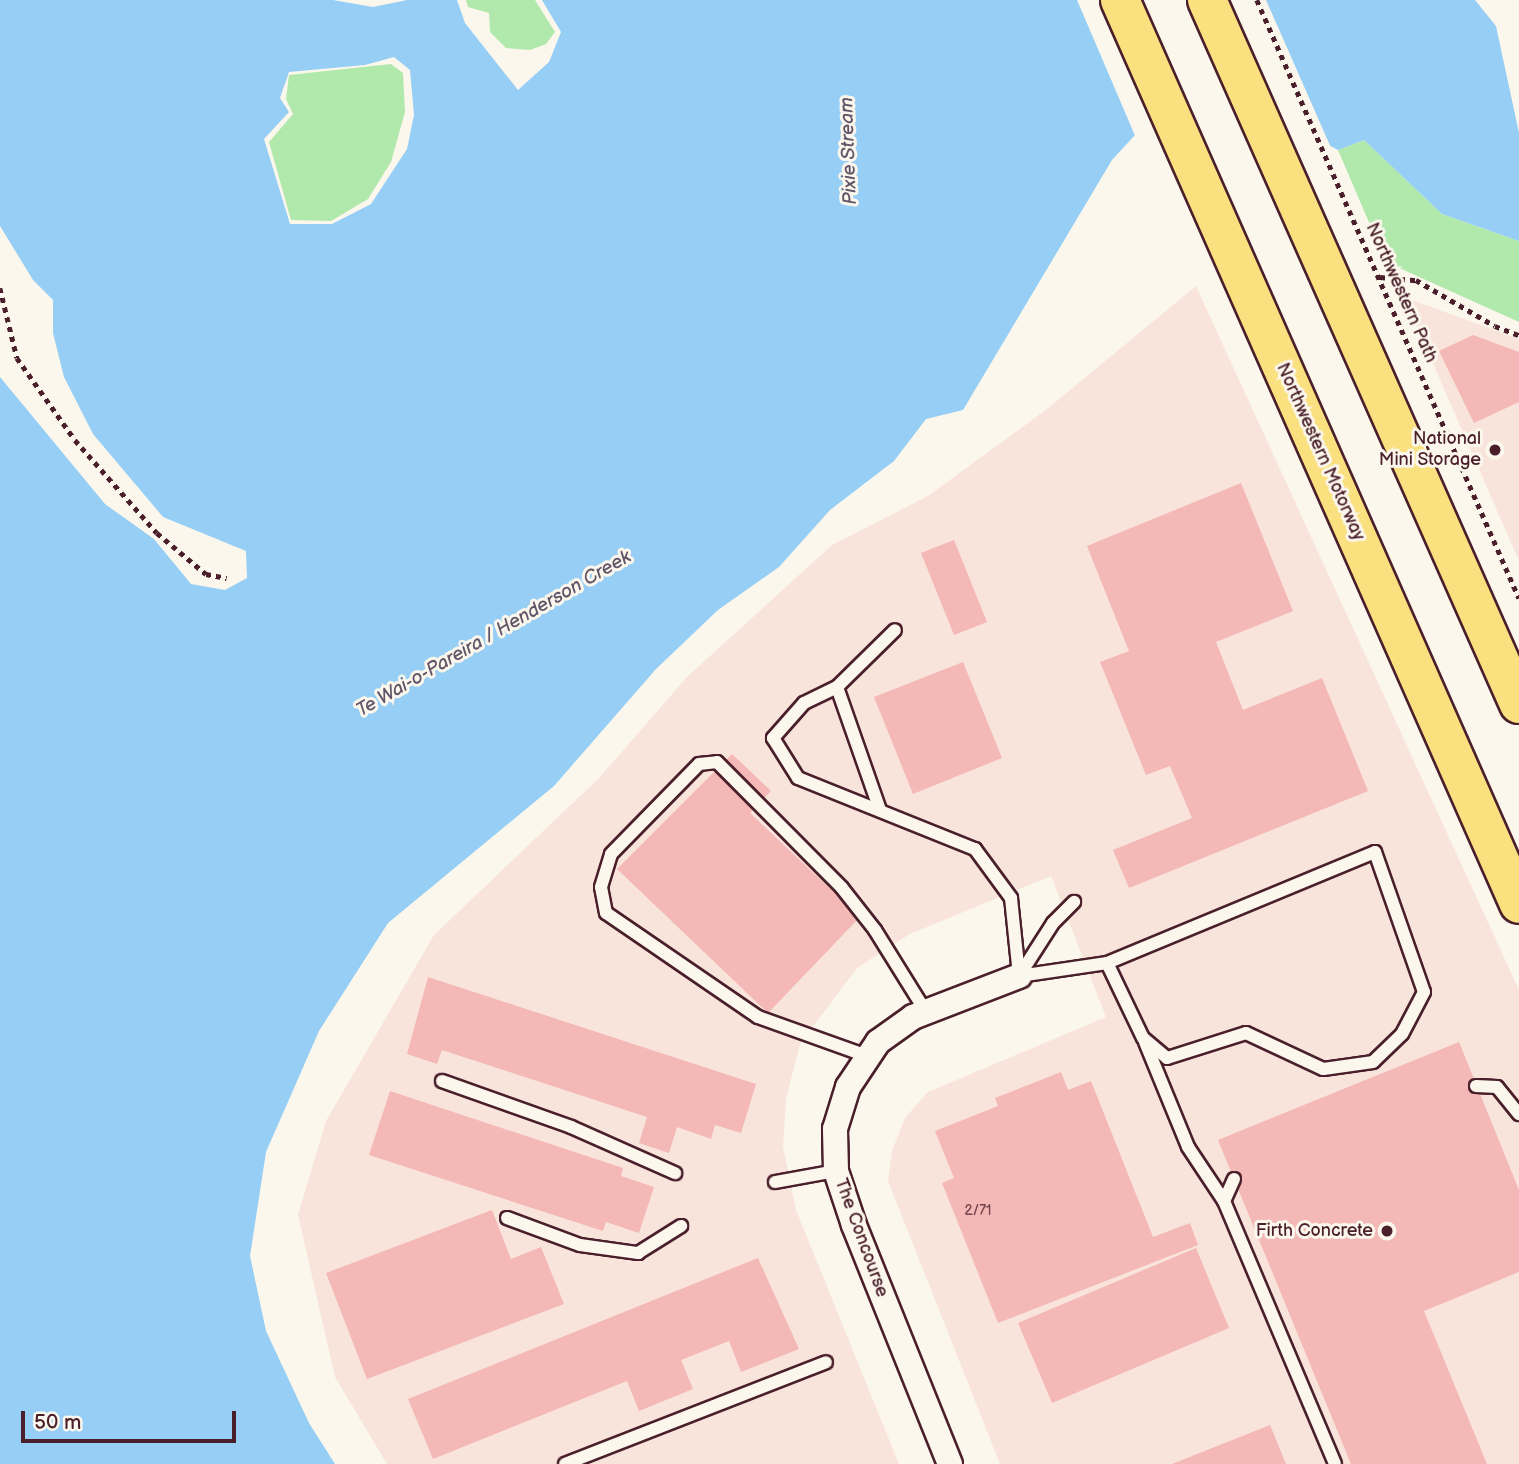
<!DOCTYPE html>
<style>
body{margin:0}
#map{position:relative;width:1519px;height:1464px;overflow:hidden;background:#fbf7ec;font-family:"Balsamiq Sans",sans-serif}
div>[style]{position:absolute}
.built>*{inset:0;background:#f9e4dc}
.green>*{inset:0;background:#b1e8ac}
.water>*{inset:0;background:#96cef5}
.pier>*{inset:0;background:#fbf7ec}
.building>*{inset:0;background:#f4b8b6}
.path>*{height:4.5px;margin-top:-2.25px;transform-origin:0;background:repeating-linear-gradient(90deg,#4a1f2b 0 5px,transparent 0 10px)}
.roads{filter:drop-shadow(2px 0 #4a1f2b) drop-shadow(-2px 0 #4a1f2b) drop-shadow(0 2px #4a1f2b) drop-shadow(0 -2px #4a1f2b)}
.lane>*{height:12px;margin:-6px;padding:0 6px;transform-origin:6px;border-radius:6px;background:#fbf7ec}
.street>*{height:24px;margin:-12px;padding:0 12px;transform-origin:12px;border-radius:12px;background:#fbf7ec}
.highway>*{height:38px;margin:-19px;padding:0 19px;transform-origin:19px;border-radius:19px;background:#fbe080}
.dots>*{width:19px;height:19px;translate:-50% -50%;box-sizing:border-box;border:4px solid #fbf7ec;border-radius:50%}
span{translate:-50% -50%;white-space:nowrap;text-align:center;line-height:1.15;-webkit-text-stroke:6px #fbf7ec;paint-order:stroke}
.number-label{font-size:14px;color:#74454e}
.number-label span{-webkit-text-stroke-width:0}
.street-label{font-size:18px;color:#4a1f2b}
.poi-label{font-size:18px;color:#4a1f2b}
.right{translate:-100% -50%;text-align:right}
.water-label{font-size:19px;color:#615468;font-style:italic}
.scale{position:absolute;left:21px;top:1411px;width:215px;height:32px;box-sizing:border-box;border:4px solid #4a1f2b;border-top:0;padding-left:9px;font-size:21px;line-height:24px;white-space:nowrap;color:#4a1f2b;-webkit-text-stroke:5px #fbf7ec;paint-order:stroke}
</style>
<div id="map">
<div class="built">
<i style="clip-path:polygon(1196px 286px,1519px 990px,1519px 1464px,1000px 1464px,888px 1181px,892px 1151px,905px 1118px,928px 1092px,1106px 1017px,1051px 876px,910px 934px,857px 968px,800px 1044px,786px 1099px,783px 1147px,796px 1210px,899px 1464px,387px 1464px,335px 1377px,298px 1215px,326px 1121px,434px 935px,599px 778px,687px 677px,832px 545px,928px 496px,1047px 409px)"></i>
<i style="clip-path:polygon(1404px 297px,1519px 339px,1519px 561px)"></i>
</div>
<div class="green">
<i style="clip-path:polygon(466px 0,535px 0,555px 32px,546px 44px,530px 50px,506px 48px,490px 32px,489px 13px,468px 7px)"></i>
<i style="clip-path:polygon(391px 64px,403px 73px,405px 112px,391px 162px,368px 199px,331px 221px,291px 220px,269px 142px,293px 114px,286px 99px,289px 75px)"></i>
<i style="clip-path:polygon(1364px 140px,1442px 214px,1519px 241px,1519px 322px,1386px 262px,1338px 150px)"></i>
</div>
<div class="water">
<i style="clip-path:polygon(evenodd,0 0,333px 0,373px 7px,407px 0,457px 0,465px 23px,518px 90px,549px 62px,561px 32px,542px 0,1475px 0,1496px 26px,1519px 133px,1519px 241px,1442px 214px,1364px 140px,1338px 150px,1191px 74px,1112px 160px,963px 410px,926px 419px,894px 461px,830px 510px,779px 567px,718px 610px,656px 669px,554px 786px,388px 923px,319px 1031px,266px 1152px,250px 1256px,266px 1331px,309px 1423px,335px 1464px,0 1464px,0 377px,105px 504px,154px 539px,191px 584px,225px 590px,247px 578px,246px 551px,163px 517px,93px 434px,64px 377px,53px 333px,53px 300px,33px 280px,0 226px,0 0,394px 57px,410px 70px,414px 115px,407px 149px,371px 204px,332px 224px,290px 224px,264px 139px,289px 112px,280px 98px,289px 72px,365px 65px,394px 57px)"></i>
</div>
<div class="pier">
<i style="clip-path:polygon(1077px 0,1266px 0,1332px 150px,1192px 78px,1136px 138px)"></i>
</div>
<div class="building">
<i style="clip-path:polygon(1473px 335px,1519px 352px,1519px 402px,1474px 423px,1439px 351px)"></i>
<i style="clip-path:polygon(1241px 483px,1293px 611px,1216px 642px,1243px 710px,1322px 678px,1368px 791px,1129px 888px,1113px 850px,1192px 818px,1170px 766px,1146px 775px,1100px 662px,1129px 651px,1087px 546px)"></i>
<i style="clip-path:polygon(954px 540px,987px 622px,954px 635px,921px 553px)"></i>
<i style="clip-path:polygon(963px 662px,1002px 758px,913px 794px,874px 697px)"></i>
<i style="clip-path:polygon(732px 754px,771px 791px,750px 813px,860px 917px,768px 1013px,617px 869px)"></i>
<i style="clip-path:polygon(428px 977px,756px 1084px,741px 1133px,715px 1125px,711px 1139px,677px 1127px,669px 1153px,639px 1143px,647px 1117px,442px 1050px,437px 1064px,407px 1054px)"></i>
<i style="clip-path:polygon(1459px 1042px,1519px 1190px,1519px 1272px,1424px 1311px,1487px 1464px,1351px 1464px,1218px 1140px)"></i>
<i style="clip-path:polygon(1061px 1072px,1068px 1090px,1091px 1081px,1153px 1237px,1190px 1223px,1198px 1245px,998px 1323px,942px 1183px,954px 1178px,935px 1131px,998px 1106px,995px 1098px)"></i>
<i style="clip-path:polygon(390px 1091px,623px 1168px,621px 1176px,654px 1187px,639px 1233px,606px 1222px,603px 1231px,369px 1155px)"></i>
<i style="clip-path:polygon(492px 1210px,511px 1259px,541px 1247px,564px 1304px,367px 1379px,326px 1273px)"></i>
<i style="clip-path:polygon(1196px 1248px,1229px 1328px,1052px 1403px,1018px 1323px)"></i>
<i style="clip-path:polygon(758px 1258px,799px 1349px,741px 1372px,729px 1341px,681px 1360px,693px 1389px,639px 1411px,627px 1381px,433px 1459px,408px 1399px)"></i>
<i style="clip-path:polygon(1270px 1425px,1286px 1464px,1172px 1464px)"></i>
</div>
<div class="path">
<i style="left:1257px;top:0;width:653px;rotate:66.34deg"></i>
<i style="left:1380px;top:277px;width:36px;rotate:5deg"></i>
<i style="left:1416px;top:280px;width:91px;rotate:30.2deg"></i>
<i style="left:1495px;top:326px;width:26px;rotate:21deg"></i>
<i style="left:0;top:288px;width:72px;rotate:76.3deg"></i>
<i style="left:17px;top:358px;width:100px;rotate:54.7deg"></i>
<i style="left:75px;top:440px;width:124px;rotate:48.6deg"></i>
<i style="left:157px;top:533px;width:64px;rotate:39.9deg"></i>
<i style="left:206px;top:574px;width:21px;rotate:11deg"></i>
</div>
<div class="roads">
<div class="lane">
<i style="left:837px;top:687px;width:81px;rotate:-44.5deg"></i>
<i style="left:880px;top:810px;width:130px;rotate:-109.3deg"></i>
<i style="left:837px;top:687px;width:37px;rotate:154deg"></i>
<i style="left:804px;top:703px;width:47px;rotate:131.5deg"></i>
<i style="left:773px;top:738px;width:47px;rotate:58deg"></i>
<i style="left:798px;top:778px;width:191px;rotate:21.9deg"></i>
<i style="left:975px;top:849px;width:61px;rotate:53.7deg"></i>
<i style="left:1011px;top:898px;width:78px;rotate:84.1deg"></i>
<i style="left:1019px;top:976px;width:89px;rotate:-8.4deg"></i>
<i style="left:1107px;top:963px;width:290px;rotate:-22.5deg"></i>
<i style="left:1375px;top:852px;width:148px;rotate:70.7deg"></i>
<i style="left:1424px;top:992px;width:47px;rotate:117.6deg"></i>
<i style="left:1402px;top:1034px;width:40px;rotate:136deg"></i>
<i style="left:1373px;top:1062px;width:50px;rotate:172deg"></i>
<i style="left:1323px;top:1069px;width:85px;rotate:-154.9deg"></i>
<i style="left:1246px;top:1033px;width:83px;rotate:162.4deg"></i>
<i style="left:1167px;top:1058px;width:31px;rotate:-140deg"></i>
<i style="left:1143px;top:1038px;width:83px;rotate:-115.6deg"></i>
<i style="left:1019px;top:976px;width:63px;rotate:-57.3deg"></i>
<i style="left:1053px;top:923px;width:30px;rotate:-45deg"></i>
<i style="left:1145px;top:1042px;width:113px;rotate:67.7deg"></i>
<i style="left:1188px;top:1147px;width:65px;rotate:56.3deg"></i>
<i style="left:867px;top:1056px;width:116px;rotate:-160.3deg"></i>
<i style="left:758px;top:1017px;width:184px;rotate:-145.6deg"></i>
<i style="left:606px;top:913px;width:26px;rotate:-101deg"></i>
<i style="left:601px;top:887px;width:34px;rotate:-73deg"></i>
<i style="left:611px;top:854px;width:126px;rotate:-45.6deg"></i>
<i style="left:699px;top:764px;width:18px;rotate:-6deg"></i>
<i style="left:717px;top:762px;width:177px;rotate:45.2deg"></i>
<i style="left:842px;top:888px;width:53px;rotate:51.8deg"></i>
<i style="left:875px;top:930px;width:97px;rotate:58.1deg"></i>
<i style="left:442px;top:1081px;width:137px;rotate:19.6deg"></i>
<i style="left:571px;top:1127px;width:114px;rotate:23.9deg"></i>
<i style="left:1476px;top:1086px;width:21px;rotate:3deg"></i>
<i style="left:1497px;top:1087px;width:35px;rotate:51deg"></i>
<i style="left:1234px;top:1179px;width:24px;rotate:114deg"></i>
<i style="left:1224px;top:1201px;width:285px;rotate:67.1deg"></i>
<i style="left:775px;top:1182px;width:62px;rotate:-10.2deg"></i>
<i style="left:507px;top:1218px;width:78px;rotate:20.3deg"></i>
<i style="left:580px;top:1245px;width:59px;rotate:7.9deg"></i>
<i style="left:638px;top:1253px;width:51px;rotate:-32.1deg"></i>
<i style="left:565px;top:1464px;width:280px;rotate:-21.3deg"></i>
</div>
<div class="street">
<i style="left:950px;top:1464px;width:258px;rotate:-111.9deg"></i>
<i style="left:854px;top:1225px;width:57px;rotate:-108.4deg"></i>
<i style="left:836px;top:1171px;width:42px;rotate:-91.4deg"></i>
<i style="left:835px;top:1129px;width:44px;rotate:-72.8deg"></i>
<i style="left:848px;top:1087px;width:54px;rotate:-56.3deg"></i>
<i style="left:878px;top:1042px;width:43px;rotate:-35.5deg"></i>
<i style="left:913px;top:1017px;width:114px;rotate:-21.1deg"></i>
</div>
<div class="highway">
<i style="left:1120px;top:0;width:988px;rotate:66.18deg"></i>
<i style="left:1207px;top:0;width:770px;rotate:66.1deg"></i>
</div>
</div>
<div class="dots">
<i style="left:1495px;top:450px;background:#4a1f2b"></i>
<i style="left:1387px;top:1231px;background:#4a1f2b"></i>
</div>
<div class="number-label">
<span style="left:978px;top:1211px">2/71</span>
</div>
<div class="street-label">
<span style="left:1401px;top:293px;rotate:66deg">Northwestern Path</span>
<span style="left:1320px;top:452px;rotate:66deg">Northwestern Motorway</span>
<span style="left:861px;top:1238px;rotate:70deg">The Concourse</span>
</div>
<div class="poi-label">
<span class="right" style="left:1481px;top:450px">National<br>Mini Storage</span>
<span class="right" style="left:1373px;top:1231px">Firth Concrete</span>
</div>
<div class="water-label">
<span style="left:849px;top:151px;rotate:-92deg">Pixie Stream</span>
<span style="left:494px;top:634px;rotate:-30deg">Te Wai-o-Pareira / Henderson Creek</span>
</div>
<div class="scale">50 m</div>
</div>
